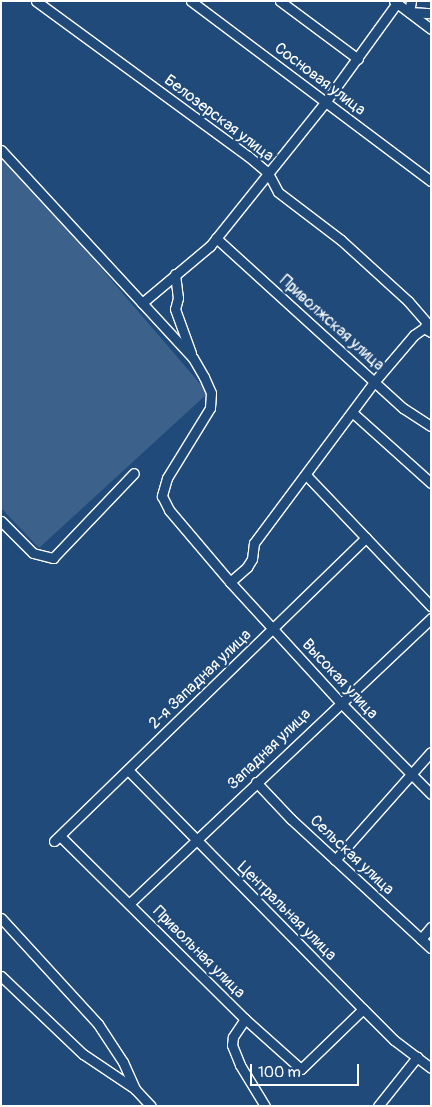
<!DOCTYPE html>
<meta charset="utf-8">
<style>
body{margin:0}
#map{position:relative;width:432px;height:1107px;overflow:hidden;background:#1f4a7a;font-family:Pangolin,sans-serif}
div>[style]{position:absolute}
.green>*{inset:0;background:#3c618b}
.roads{filter:drop-shadow(1px 0 #fff) drop-shadow(-1px 0 #fff) drop-shadow(0 1px #fff) drop-shadow(0 -1px #fff)}
.minor>*{height:9px;margin:-4.5px;padding:0 4.5px;transform-origin:4.5px;border-radius:4.5px;background:#1f4a7a}
span{translate:-50% -50%;white-space:nowrap;text-align:center;line-height:1.15;-webkit-text-stroke:5px #1f4a7a;paint-order:stroke}
.street-label{font-size:16px;color:#fff}
.frame{position:absolute;inset:0;border:2px solid #fff;pointer-events:none}
.scale{position:absolute;left:250px;top:1064px;width:109px;height:22px;box-sizing:border-box;border:2px solid #fff;border-top:0;padding-left:6px;font-size:15px;line-height:18px;white-space:nowrap;color:#fff;-webkit-text-stroke:4px #1f4a7a;paint-order:stroke}
</style>
<div id="map">
<div class="green">
<i style="clip-path:polygon(1px 151px,208px 393px,39px 548px,1px 508px)"></i>
</div>
<div class="roads">
<div class="minor">
<i style="left:36px;top:1px;width:263px;rotate:36.2deg"></i>
<i style="left:248px;top:156px;width:26px;rotate:40deg"></i>
<i style="left:268px;top:173px;width:21px;rotate:62deg"></i>
<i style="left:278px;top:192px;width:79px;rotate:37.3deg"></i>
<i style="left:341px;top:240px;width:91px;rotate:42.3deg"></i>
<i style="left:408px;top:301px;width:29px;rotate:49deg"></i>
<i style="left:427px;top:323px;width:6px;rotate:121deg"></i>
<i style="left:424px;top:328px;width:8px;rotate:30deg"></i>
<i style="left:191px;top:1px;width:300px;rotate:36.9deg"></i>
<i style="left:280px;top:1px;width:97px;rotate:36.6deg"></i>
<i style="left:394px;top:1px;width:46px;rotate:37.1deg"></i>
<i style="left:411px;top:1px;width:11px;rotate:100deg"></i>
<i style="left:409px;top:12px;width:22px;rotate:3deg"></i>
<i style="left:1px;top:150px;width:283px;rotate:47.3deg"></i>
<i style="left:193px;top:358px;width:22px;rotate:60deg"></i>
<i style="left:204px;top:377px;width:17px;rotate:66deg"></i>
<i style="left:211px;top:393px;width:15px;rotate:94deg"></i>
<i style="left:210px;top:408px;width:82px;rotate:121.6deg"></i>
<i style="left:167px;top:478px;width:19px;rotate:106deg"></i>
<i style="left:162px;top:496px;width:16px;rotate:63deg"></i>
<i style="left:169px;top:510px;width:94px;rotate:49.7deg"></i>
<i style="left:230px;top:582px;width:163px;rotate:47.5deg"></i>
<i style="left:340px;top:702px;width:129px;rotate:45.3deg"></i>
<i style="left:216px;top:238px;width:253px;rotate:42.3deg"></i>
<i style="left:403px;top:408px;width:33px;rotate:33deg"></i>
<i style="left:175px;top:274px;width:24px;rotate:83deg"></i>
<i style="left:178px;top:298px;width:11px;rotate:105deg"></i>
<i style="left:175px;top:309px;width:47px;rotate:70deg"></i>
<i style="left:142px;top:303px;width:89px;rotate:-40deg"></i>
<i style="left:210px;top:246px;width:186px;rotate:-51.3deg"></i>
<i style="left:326px;top:101px;width:121px;rotate:-54.1deg"></i>
<i style="left:353px;top:413px;width:105px;rotate:41.9deg"></i>
<i style="left:307px;top:476px;width:180px;rotate:46.4deg"></i>
<i style="left:1px;top:521px;width:45px;rotate:45deg"></i>
<i style="left:33px;top:553px;width:21px;rotate:14deg"></i>
<i style="left:53px;top:558px;width:117px;rotate:-46.4deg"></i>
<i style="left:230px;top:582px;width:23px;rotate:-41deg"></i>
<i style="left:247px;top:567px;width:9px;rotate:-58deg"></i>
<i style="left:252px;top:559px;width:16px;rotate:-83deg"></i>
<i style="left:254px;top:543px;width:201px;rotate:-53.3deg"></i>
<i style="left:374px;top:382px;width:62px;rotate:-49.6deg"></i>
<i style="left:414px;top:335px;width:12px;rotate:-35deg"></i>
<i style="left:128px;top:770px;width:335px;rotate:45.5deg"></i>
<i style="left:363px;top:1009px;width:44px;rotate:45deg"></i>
<i style="left:394px;top:1040px;width:46px;rotate:37.1deg"></i>
<i style="left:256px;top:782px;width:51px;rotate:46.6deg"></i>
<i style="left:291px;top:819px;width:190px;rotate:42.7deg"></i>
<i style="left:61px;top:837px;width:259px;rotate:44.7deg"></i>
<i style="left:245px;top:1019px;width:22px;rotate:124deg"></i>
<i style="left:233px;top:1037px;width:8px;rotate:97deg"></i>
<i style="left:232px;top:1045px;width:22px;rotate:68deg"></i>
<i style="left:240px;top:1065px;width:48px;rotate:58.6deg"></i>
<i style="left:54px;top:841px;width:435px;rotate:-44.2deg"></i>
<i style="left:335px;top:860px;width:144px;rotate:-48.4deg"></i>
<i style="left:130px;top:903px;width:415px;rotate:-43.4deg"></i>
<i style="left:1px;top:918px;width:144px;rotate:47.5deg"></i>
<i style="left:98px;top:1024px;width:45px;rotate:56.7deg"></i>
<i style="left:123px;top:1062px;width:30px;rotate:66deg"></i>
<i style="left:421px;top:939px;width:16px;rotate:-50deg"></i>
<i style="left:1px;top:976px;width:113px;rotate:43.6deg"></i>
<i style="left:83px;top:1054px;width:63px;rotate:33.9deg"></i>
<i style="left:135px;top:1089px;width:23px;rotate:47deg"></i>
<i style="left:245px;top:1019px;width:75px;rotate:41.8deg"></i>
<i style="left:301px;top:1069px;width:86px;rotate:-44.1deg"></i>
<i style="left:378px;top:1106px;width:63px;rotate:-51.5deg"></i>
</div>
</div>
<div class="street-label">
<span style="left:320px;top:79px;rotate:37deg">Сосновая улица</span>
<span style="left:219px;top:118px;rotate:37deg">Белозерская улица</span>
<span style="left:332px;top:323px;rotate:42deg">Приволжская улица</span>
<span style="left:200px;top:679px;rotate:-44deg">2-я Западная улица</span>
<span style="left:340px;top:679px;rotate:47deg">Высокая улица</span>
<span style="left:269px;top:749px;rotate:-44deg">Западная улица</span>
<span style="left:352px;top:855px;rotate:43deg">Сельская улица</span>
<span style="left:287px;top:911px;rotate:45deg">Центральная улица</span>
<span style="left:199px;top:952px;rotate:45deg">Привольная улица</span>
</div>
<div class="frame"></div>
<div class="scale">100 m</div>
</div>
